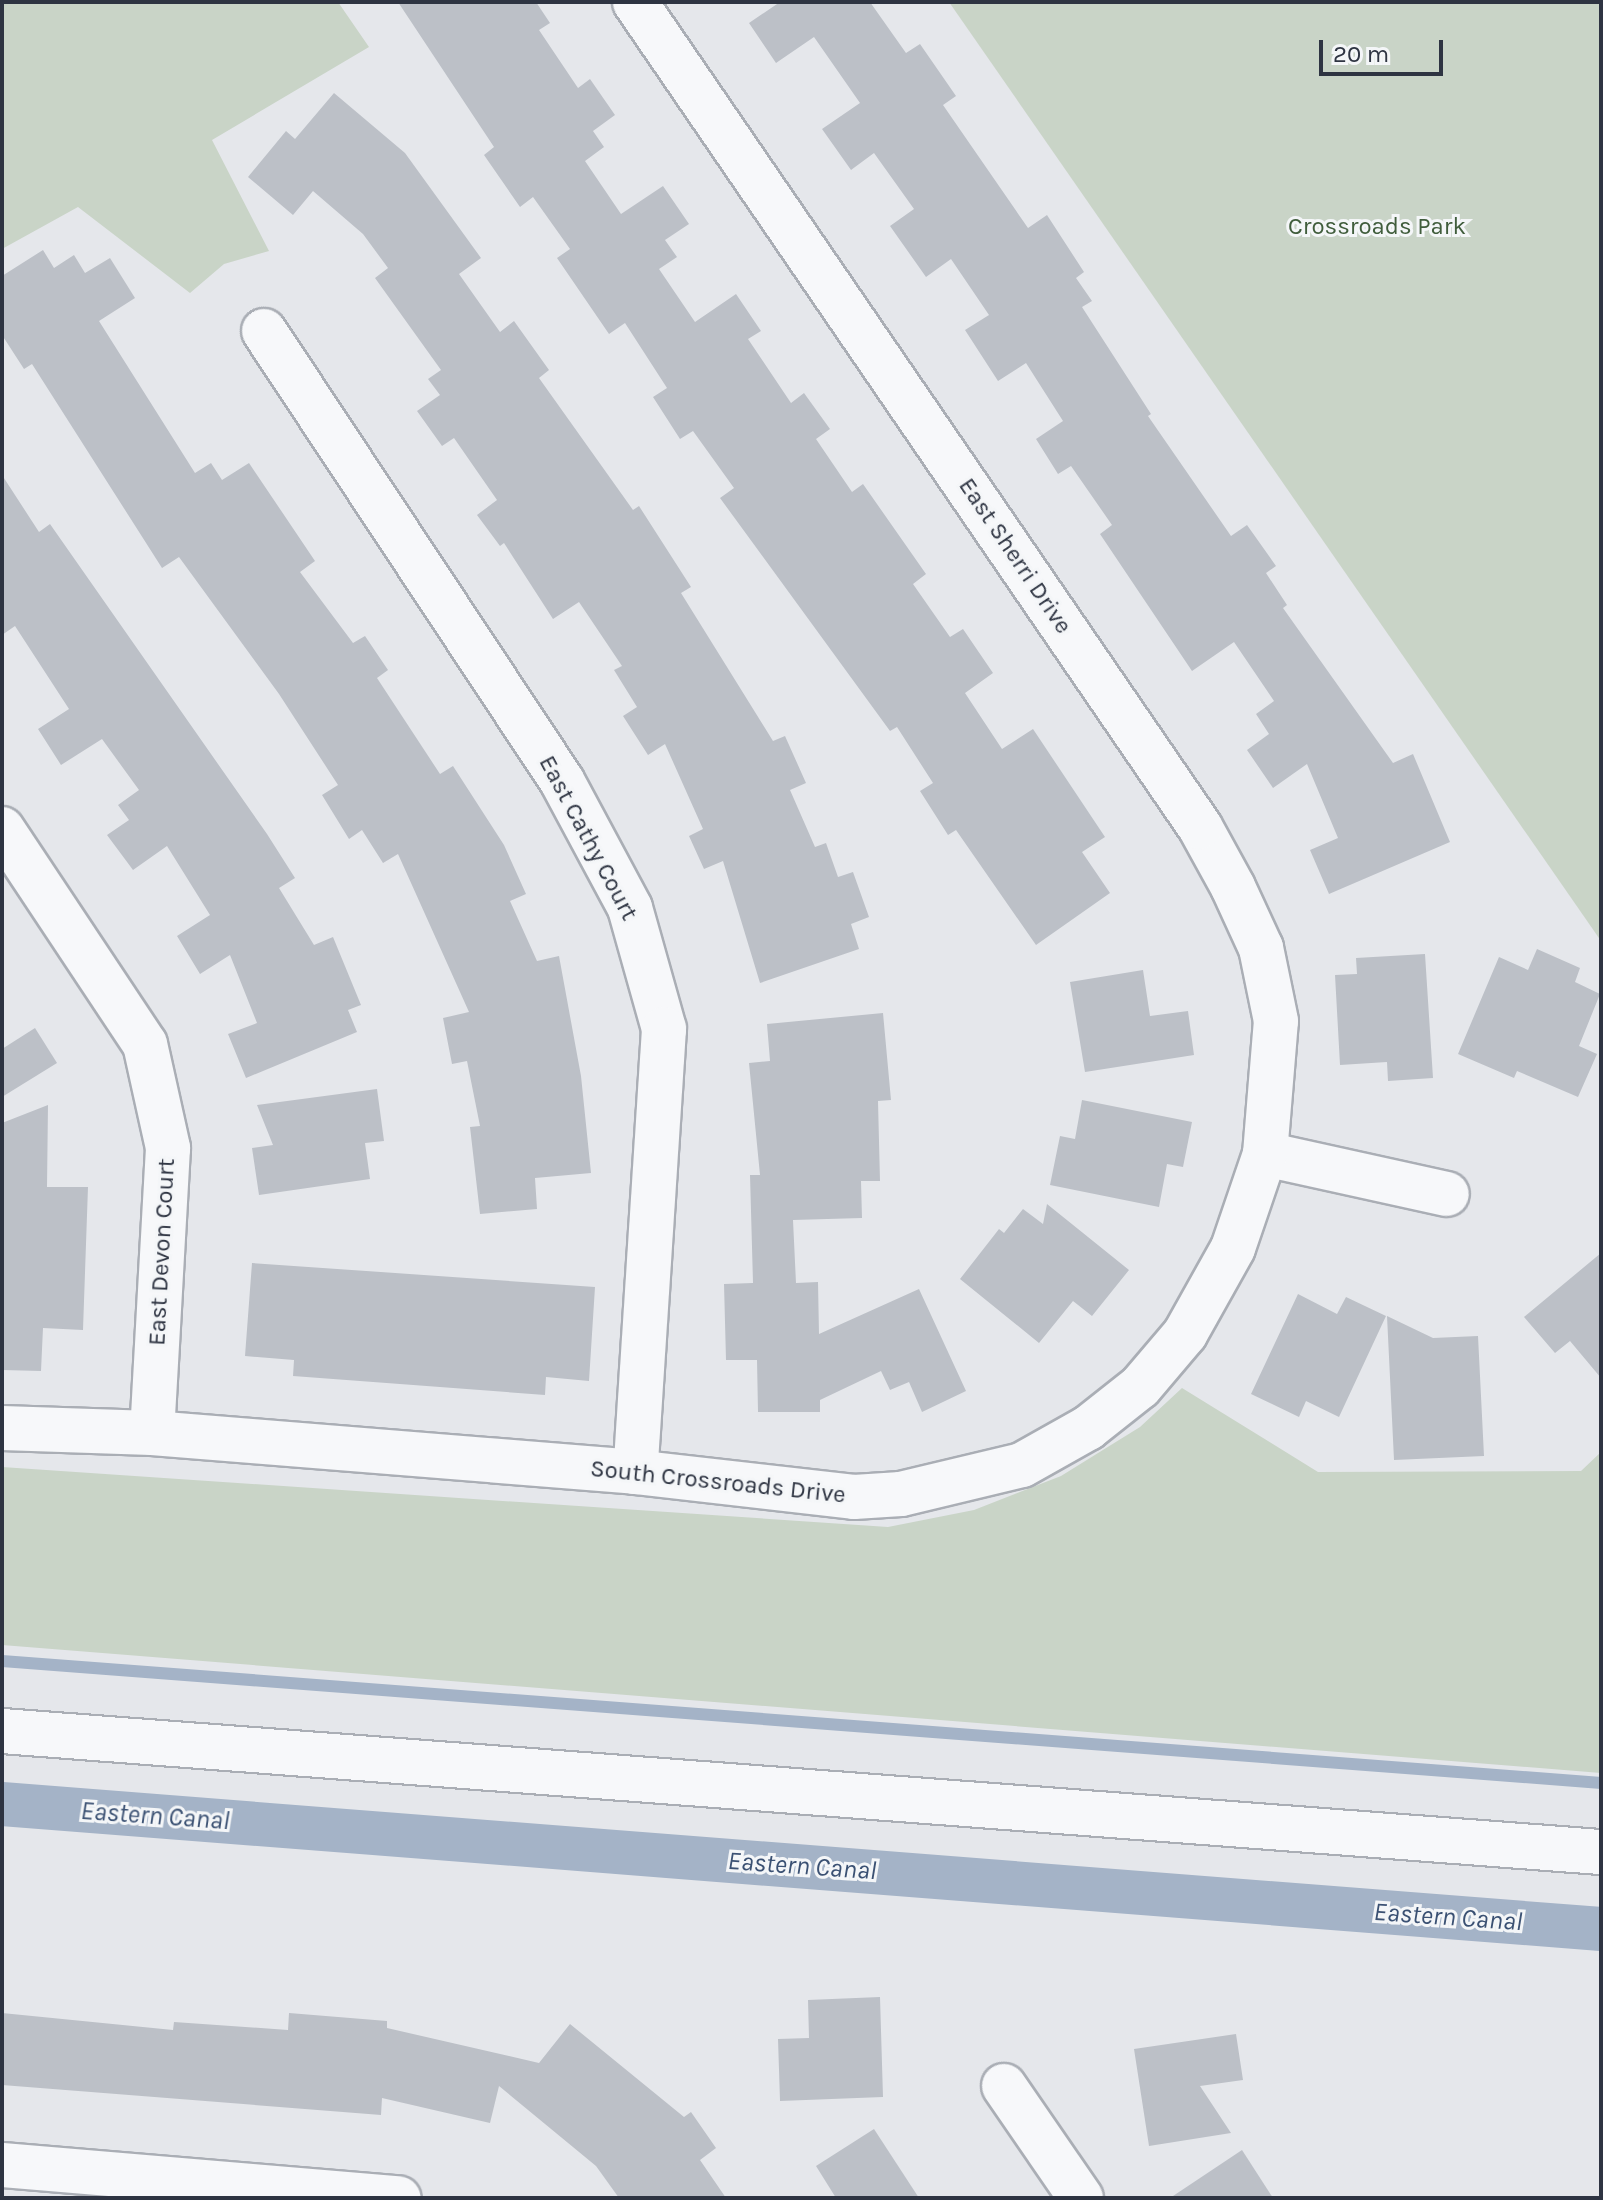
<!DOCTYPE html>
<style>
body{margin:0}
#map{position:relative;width:1603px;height:2200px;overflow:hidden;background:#e5e7eb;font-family:Karla,sans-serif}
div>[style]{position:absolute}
.green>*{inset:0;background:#c9d4c7}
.stream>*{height:12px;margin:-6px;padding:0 6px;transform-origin:6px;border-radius:6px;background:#a4b3c7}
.canal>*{height:44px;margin:-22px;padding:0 22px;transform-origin:22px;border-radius:22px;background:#a4b3c7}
.building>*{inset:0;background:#bcc0c7}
.roads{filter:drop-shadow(2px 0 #aaaeb5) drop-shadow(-2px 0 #aaaeb5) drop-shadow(0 2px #aaaeb5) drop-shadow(0 -2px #aaaeb5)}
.minor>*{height:44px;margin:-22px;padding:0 22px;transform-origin:22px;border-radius:22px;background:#f7f8fa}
span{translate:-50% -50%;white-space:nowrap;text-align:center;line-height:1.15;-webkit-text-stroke:6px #f4f6f8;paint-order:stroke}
.park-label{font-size:24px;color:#405d3c}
.street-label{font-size:24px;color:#2e3442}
.water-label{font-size:26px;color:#3b5173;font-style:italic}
.frame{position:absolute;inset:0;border:4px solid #2e3442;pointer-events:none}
.scale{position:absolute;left:1319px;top:40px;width:124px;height:36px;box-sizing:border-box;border:4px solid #2e3442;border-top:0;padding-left:10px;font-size:24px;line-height:28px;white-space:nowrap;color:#2e3442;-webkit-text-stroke:6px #f4f6f8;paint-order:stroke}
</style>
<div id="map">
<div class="green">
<i style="clip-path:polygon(2px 2px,338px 2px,369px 47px,212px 140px,269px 251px,224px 264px,190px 293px,78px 207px,2px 249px)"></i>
<i style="clip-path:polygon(949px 2px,1601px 2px,1601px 941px)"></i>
<i style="clip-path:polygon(1182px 1388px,1318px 1472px,1581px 1471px,1601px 1452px,1601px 1773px,2px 1645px,2px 1467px,888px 1527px,974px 1510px,1061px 1476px,1140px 1427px)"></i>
</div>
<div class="stream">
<i style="left:2px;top:1661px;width:1604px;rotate:4.36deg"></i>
</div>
<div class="canal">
<i style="left:2px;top:1804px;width:1604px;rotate:4.47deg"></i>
</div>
<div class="building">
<i style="clip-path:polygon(398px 2px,536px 2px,550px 23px,539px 30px,578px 88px,590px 79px,615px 115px,593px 131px,604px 147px,585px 161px,621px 214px,663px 186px,689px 224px,665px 240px,677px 257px,659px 269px,695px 322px,736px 294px,761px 331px,748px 339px,791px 403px,804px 393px,830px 429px,816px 439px,852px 492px,863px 484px,926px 574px,913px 584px,950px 637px,963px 629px,993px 673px,965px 693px,1002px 749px,1033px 729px,1105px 837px,1082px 852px,1110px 893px,1036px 945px,956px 830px,948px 835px,920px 791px,933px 783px,897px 727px,890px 731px,720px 498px,734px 488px,693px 431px,680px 439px,653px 397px,667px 388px,625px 323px,609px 334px,557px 258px,570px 249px,533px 197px,520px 207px,484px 155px,494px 147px)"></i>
<i style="clip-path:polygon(780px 2px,870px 2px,906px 53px,920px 44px,956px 96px,943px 105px,1028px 228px,1047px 215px,1084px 272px,1076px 278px,1092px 301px,1082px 307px,1151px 414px,1148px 416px,1231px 536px,1247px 525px,1276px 566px,1266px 573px,1287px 605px,1283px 608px,1393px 763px,1413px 754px,1450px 842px,1329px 894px,1310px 850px,1338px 838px,1307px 764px,1273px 788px,1247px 750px,1269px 734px,1256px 714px,1274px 701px,1234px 642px,1192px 671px,1100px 534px,1112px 525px,1071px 466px,1058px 474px,1036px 439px,1063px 421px,1026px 363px,998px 381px,965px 330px,989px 315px,951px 259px,926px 277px,890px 226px,914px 209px,874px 153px,851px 170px,822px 129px,860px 103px,814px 37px,776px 63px,749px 23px)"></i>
<i style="clip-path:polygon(334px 93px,405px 153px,481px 258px,459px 274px,500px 332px,514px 321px,549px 370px,539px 378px,633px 510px,639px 506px,691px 587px,681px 593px,773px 741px,785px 736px,806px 783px,790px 790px,815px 847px,826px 843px,838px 877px,853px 872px,869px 917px,851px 924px,859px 949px,760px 983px,723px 861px,704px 869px,689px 836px,703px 829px,665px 744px,648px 755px,623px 716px,637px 707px,614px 670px,622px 666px,579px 602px,553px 619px,504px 543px,500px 546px,477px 515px,497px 500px,454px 438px,442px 446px,417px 411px,440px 395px,428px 379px,441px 370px,375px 278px,388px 268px,363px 234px,313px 191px,293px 215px,248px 177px,286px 131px,295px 139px)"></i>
<i style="clip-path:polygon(43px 250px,54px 268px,74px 255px,85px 273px,110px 258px,135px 298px,99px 321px,195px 473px,211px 463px,222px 480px,249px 463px,315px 561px,300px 572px,353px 643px,365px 636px,388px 670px,377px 678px,440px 774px,453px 766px,504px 845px,526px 894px,510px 901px,537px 961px,559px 956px,581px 1076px,591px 1173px,535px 1178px,537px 1209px,480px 1214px,470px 1127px,480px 1126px,467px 1061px,452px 1064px,443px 1018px,469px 1012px,398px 854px,383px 863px,362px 830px,349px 839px,322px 795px,338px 785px,279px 694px,179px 557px,162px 568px,32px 364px,24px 369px,2px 335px,2px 276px)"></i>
<i style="clip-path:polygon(2px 475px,39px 532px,50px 524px,267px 834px,295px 878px,279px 888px,314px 945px,333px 937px,361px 1005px,348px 1010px,357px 1032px,246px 1078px,228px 1034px,257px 1023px,230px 955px,200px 974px,177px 936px,210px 915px,167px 846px,133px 870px,107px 835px,129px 820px,118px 805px,139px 790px,102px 739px,61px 765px,38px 729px,69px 709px,15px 626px,2px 635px)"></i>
<i style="clip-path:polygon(1537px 949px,1580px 968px,1575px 982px,1600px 994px,1579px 1046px,1597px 1054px,1578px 1097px,1517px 1071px,1514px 1078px,1458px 1054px,1499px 957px,1528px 970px)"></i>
<i style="clip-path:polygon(1425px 954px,1433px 1078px,1388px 1081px,1387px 1062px,1340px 1065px,1335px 975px,1357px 974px,1356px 958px)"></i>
<i style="clip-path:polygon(1143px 970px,1150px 1016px,1188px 1011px,1194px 1055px,1085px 1072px,1070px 982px)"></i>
<i style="clip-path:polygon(883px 1013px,891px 1100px,878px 1101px,880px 1181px,861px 1181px,862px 1218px,793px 1220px,796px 1283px,818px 1282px,819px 1334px,919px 1289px,966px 1391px,922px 1412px,909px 1382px,890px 1390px,881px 1371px,820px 1400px,820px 1412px,758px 1412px,757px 1360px,726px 1360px,724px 1284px,753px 1283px,750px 1175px,760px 1175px,749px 1063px,770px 1061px,767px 1024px)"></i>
<i style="clip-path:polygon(35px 1028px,57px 1063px,2px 1097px,2px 1049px)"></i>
<i style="clip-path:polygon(377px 1089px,384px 1141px,365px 1143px,370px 1179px,259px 1195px,252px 1148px,273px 1145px,257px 1105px)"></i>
<i style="clip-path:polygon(1082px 1100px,1192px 1122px,1183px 1167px,1167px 1164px,1159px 1207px,1050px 1185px,1060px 1136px,1075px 1139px)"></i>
<i style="clip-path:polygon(48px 1105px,47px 1187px,88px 1187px,83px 1330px,43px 1328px,41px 1371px,2px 1370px,2px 1123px)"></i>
<i style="clip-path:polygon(1047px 1204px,1129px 1270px,1092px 1316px,1073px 1301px,1039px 1343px,960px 1279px,999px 1229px,1004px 1233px,1023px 1209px,1043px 1224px)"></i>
<i style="clip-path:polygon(1601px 1253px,1601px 1378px,1570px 1341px,1555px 1353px,1524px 1317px)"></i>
<i style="clip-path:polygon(252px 1263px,595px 1287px,589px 1381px,546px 1377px,545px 1395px,293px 1376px,294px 1360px,245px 1356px)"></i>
<i style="clip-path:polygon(1298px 1294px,1337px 1314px,1346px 1297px,1386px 1316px,1339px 1417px,1306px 1401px,1299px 1417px,1251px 1394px)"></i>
<i style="clip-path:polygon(1387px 1316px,1433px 1338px,1478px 1336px,1484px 1456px,1394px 1460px)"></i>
<i style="clip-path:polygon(880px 1997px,883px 2097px,780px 2101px,778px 2039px,809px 2038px,808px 2000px)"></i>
<i style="clip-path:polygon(2px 2013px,173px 2030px,174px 2022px,288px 2030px,289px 2013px,387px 2021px,387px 2028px,539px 2063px,570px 2024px,684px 2117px,691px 2112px,716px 2148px,700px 2160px,726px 2198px,619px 2198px,596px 2166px,499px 2086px,490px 2123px,382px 2098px,381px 2115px,2px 2085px)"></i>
<i style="clip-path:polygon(1236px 2034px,1243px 2080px,1200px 2086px,1231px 2133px,1149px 2146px,1134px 2049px)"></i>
<i style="clip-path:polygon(874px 2129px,919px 2198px,836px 2198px,816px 2166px)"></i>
<i style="clip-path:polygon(1242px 2150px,1273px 2198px,1170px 2198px)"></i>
</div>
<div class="roads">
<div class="minor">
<i style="left:264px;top:331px;width:540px;rotate:56.49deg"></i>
<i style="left:562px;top:781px;width:144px;rotate:61.8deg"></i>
<i style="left:630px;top:908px;width:126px;rotate:74.3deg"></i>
<i style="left:664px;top:1029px;width:444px;rotate:93.7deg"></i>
<i style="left:2px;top:829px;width:258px;rotate:56.4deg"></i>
<i style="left:145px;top:1044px;width:107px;rotate:77.5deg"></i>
<i style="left:168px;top:1148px;width:285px;rotate:93.2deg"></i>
<i style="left:1265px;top:1154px;width:186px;rotate:12.4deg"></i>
<i style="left:2px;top:1428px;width:150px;rotate:1.9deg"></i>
<i style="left:152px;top:1433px;width:485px;rotate:4.6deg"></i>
<i style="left:635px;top:1472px;width:220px;rotate:6.5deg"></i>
<i style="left:854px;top:1497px;width:47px;rotate:-3.7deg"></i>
<i style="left:901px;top:1494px;width:124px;rotate:-13.5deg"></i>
<i style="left:1022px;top:1465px;width:76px;rotate:-29.3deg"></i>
<i style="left:1088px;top:1428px;width:66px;rotate:-38.3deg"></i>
<i style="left:1140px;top:1387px;width:70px;rotate:-49.7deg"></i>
<i style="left:1185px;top:1334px;width:98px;rotate:-60.8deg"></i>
<i style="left:1233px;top:1248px;width:99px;rotate:-71.2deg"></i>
<i style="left:1265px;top:1154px;width:133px;rotate:-85.3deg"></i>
<i style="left:1276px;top:1021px;width:75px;rotate:-101.6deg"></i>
<i style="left:1261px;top:948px;width:67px;rotate:-114.7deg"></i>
<i style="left:1233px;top:887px;width:68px;rotate:-118.8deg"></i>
<i style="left:1200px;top:827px;width:1000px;rotate:-124.41deg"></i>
<i style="left:2px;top:1731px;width:1604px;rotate:4.33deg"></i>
<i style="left:1004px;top:2086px;width:136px;rotate:55.5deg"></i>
<i style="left:2px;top:2165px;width:398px;rotate:4.8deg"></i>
</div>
</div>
<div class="park-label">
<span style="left:1377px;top:227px">Crossroads Park</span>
</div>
<div class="street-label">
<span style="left:1015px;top:556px;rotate:56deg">East Sherri Drive</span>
<span style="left:588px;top:838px;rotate:62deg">East Cathy Court</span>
<span style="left:162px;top:1252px;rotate:-87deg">East Devon Court</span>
<span style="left:718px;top:1482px;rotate:6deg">South Crossroads Drive</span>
</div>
<div class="water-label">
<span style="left:155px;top:1816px;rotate:4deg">Eastern Canal</span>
<span style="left:802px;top:1866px;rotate:4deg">Eastern Canal</span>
<span style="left:1448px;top:1917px;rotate:4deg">Eastern Canal</span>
</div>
<div class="frame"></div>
<div class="scale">20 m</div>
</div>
